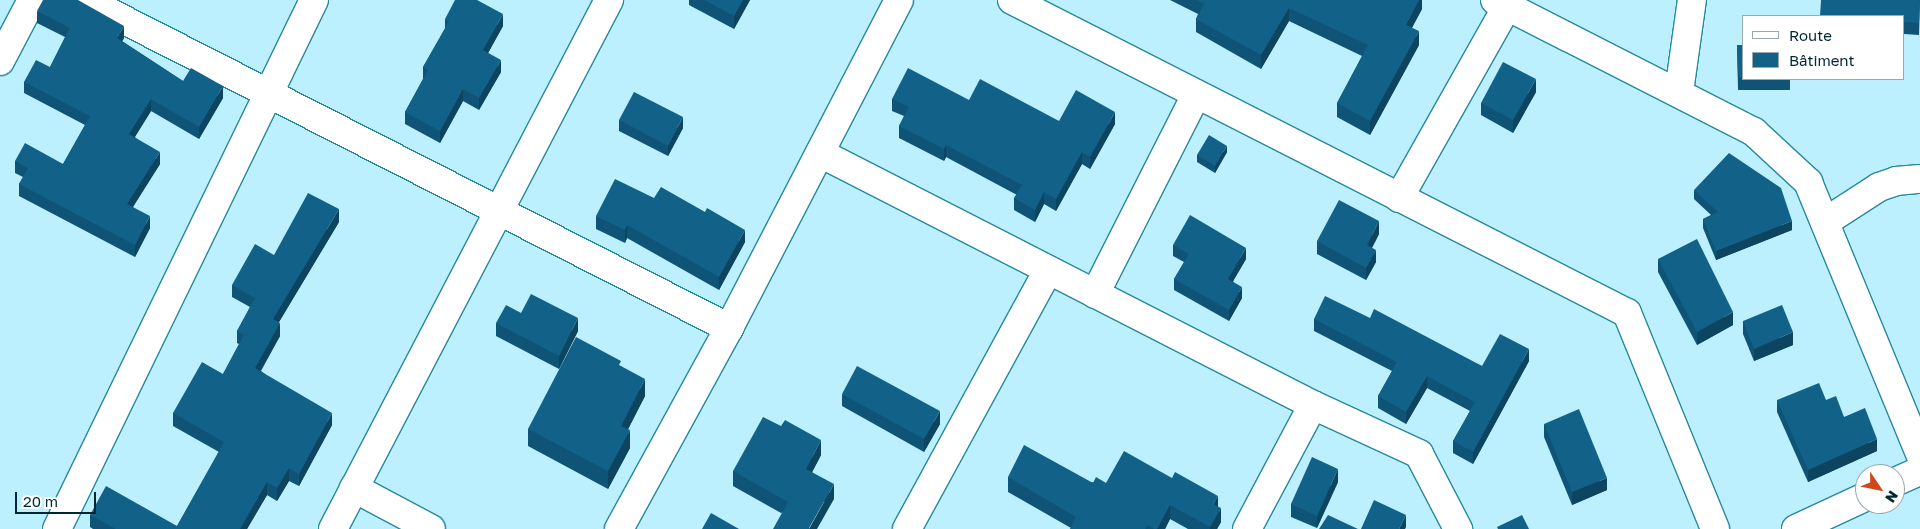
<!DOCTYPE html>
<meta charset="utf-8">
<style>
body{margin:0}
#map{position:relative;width:1920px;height:529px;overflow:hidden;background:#bdf0ff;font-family:"Golos Text",sans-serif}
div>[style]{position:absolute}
.roads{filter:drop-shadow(1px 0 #27889f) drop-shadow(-1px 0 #27889f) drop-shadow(0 1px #27889f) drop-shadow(0 -1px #27889f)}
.street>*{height:28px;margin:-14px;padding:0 14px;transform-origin:14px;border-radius:14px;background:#fff}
.wall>*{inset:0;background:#0f5376}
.shaded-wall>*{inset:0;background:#0d4460}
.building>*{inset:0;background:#126189}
span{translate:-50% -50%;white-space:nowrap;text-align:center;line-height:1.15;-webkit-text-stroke:5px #fff;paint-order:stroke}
.legend{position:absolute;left:1742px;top:15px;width:162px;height:65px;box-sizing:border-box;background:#fff;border:1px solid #99a9ad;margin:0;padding:6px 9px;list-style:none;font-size:15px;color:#002831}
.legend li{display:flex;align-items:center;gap:10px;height:25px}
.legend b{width:25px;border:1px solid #99a9ad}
.north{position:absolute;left:1855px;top:464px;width:50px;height:50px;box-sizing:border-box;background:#fff;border:1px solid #99a9ad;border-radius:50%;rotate:124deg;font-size:14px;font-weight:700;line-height:20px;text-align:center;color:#002831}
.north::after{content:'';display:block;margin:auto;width:18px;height:22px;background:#cf471a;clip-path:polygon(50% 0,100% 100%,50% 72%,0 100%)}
.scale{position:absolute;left:15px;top:492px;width:81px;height:22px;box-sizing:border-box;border:2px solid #002831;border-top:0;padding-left:6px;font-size:15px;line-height:18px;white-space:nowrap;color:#002831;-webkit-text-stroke:4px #fff;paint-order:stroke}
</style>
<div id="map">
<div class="roads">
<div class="street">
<i style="left:85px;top:0;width:723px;rotate:26.99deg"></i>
<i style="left:1012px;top:0;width:690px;rotate:26.97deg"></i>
<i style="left:1627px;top:313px;width:233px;rotate:67.8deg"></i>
<i style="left:1495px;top:0;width:291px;rotate:27deg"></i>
<i style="left:1754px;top:132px;width:74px;rotate:42.8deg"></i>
<i style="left:1808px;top:182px;width:294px;rotate:67.6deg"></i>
<i style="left:0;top:61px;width:69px;rotate:-62.3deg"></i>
<i style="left:1679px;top:92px;width:93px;rotate:-82deg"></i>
<i style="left:820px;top:153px;width:554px;rotate:27.07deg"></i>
<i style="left:1313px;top:405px;width:117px;rotate:24.8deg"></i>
<i style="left:1419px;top:454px;width:85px;rotate:62.5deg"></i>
<i style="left:1399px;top:198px;width:220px;rotate:-60.6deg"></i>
<i style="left:1825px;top:222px;width:64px;rotate:-32.9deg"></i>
<i style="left:1879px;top:187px;width:18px;rotate:-19deg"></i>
<i style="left:1896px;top:181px;width:24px;rotate:-5deg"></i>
<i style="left:1095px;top:294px;width:223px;rotate:-63.1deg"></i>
<i style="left:1895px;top:482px;width:27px;rotate:-24deg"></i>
<i style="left:354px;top:488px;width:87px;rotate:28deg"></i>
<i style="left:57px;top:529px;width:588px;rotate:-64.09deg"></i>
<i style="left:333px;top:529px;width:597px;rotate:-62.45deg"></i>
<i style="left:619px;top:529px;width:229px;rotate:-61.3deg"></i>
<i style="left:729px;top:328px;width:369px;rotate:-62.6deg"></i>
<i style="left:907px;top:529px;width:295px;rotate:-61.4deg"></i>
<i style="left:1247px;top:529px;width:140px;rotate:-62deg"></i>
<i style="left:1796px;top:529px;width:76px;rotate:-24.9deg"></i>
</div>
</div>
<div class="wall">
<i style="clip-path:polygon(689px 0,750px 0,734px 29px,689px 5px)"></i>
<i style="clip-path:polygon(1170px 0,1422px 0,1422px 9px,1412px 28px,1419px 45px,1370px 135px,1337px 117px,1337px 103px,1362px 56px,1289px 21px,1261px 69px,1196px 32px,1196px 19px,1198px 14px)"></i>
<i style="clip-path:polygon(1920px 0,1919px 35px,1904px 34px,1904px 16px)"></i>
<i style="clip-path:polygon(37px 11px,124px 38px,122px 41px,183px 81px,223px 98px,199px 139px,151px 111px,135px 137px,160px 164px,133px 207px,150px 228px,135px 257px,19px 196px,19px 184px,23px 177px,15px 173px,15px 161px,63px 164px,85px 125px,24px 93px,24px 82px,50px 67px,65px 37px,37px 23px)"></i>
<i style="clip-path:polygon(445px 19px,503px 26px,488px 53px,501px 72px,479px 110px,463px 101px,440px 143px,405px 124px,405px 112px,423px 79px,423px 67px,445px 29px)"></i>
<i style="clip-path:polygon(1737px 45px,1744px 45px,1744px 79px,1790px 79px,1790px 90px,1738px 90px)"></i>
<i style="clip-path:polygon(1536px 92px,1513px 133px,1481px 115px,1481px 103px)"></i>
<i style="clip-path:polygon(892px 99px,969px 100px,1059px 121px,1115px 124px,1090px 169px,1082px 164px,1056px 211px,1044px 204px,1035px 222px,1014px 210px,1014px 198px,1017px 195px,946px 157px,944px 161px,899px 138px,899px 126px,904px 116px,892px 111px)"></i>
<i style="clip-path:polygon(619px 120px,683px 128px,668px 156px,619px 131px)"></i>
<i style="clip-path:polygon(1227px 152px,1215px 173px,1197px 162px,1197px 155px)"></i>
<i style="clip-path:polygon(1694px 190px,1792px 230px,1716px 260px,1703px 228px,1703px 219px,1711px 215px,1694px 199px)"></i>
<i style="clip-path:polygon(596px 216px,745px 242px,719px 290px,627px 238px,625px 243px,596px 229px)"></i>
<i style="clip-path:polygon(339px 222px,279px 322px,280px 336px,261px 371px,332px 425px,299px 486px,289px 481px,277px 501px,267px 495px,247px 529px,93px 529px,90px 527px,90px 515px,177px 526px,219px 452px,173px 426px,173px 413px,223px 374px,239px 344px,237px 343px,237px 331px,250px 307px,232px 297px,232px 285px)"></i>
<i style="clip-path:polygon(1379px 234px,1372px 248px,1376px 262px,1366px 280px,1317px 254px,1317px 241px)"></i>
<i style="clip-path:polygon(1173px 245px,1246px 259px,1233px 281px,1242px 298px,1229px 321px,1174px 290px,1174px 279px,1184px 262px,1173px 256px)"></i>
<i style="clip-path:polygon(1658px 259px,1733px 325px,1697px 345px,1658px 272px)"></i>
<i style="clip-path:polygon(1370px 318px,1482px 366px,1529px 361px,1473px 464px,1453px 453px,1453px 441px,1470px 411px,1427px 388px,1406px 424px,1378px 408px,1378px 396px,1392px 371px,1314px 331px,1314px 319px)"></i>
<i style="clip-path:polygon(1743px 321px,1793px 345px,1754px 361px,1743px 334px)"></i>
<i style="clip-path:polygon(496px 323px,578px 331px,559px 369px,496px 336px)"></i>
<i style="clip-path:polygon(621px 366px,645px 396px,628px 429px,630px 448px,608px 489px,528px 446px,528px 429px)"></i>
<i style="clip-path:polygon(842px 394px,940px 424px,924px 452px,842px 406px)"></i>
<i style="clip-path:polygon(1777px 400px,1826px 400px,1844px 417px,1877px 451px,1808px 482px,1777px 412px)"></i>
<i style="clip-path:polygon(1544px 424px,1607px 490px,1572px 505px,1544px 437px)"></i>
<i style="clip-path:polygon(821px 455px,812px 472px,834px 499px,781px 513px,733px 486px,733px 471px)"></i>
<i style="clip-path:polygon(1008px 477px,1106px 483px,1218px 506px,1221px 522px,1217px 529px,1188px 529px,1170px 519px,1165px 529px,1070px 529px,1071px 528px,1008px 492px)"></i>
<i style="clip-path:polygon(1338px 482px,1317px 528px,1291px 517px,1291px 504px)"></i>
</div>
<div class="shaded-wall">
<i style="clip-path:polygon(743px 0,750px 0,734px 29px,734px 16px)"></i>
<i style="clip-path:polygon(1419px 0,1422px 0,1422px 9px,1406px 38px,1406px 25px)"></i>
<i style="clip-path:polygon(1289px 8px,1289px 21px,1261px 69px,1261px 55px)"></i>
<i style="clip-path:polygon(503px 14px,503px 26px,483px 62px,483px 50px)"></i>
<i style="clip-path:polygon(124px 26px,124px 38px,117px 50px,117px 38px)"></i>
<i style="clip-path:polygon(1419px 31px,1419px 45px,1370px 135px,1370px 121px)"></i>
<i style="clip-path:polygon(501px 60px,501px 72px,479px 110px,479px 98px)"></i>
<i style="clip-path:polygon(1536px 79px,1536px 92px,1513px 133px,1513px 120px)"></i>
<i style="clip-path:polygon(223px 86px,223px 98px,199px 139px,199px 127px)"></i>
<i style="clip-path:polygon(463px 89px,463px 101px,440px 143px,440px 131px)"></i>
<i style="clip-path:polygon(151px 99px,151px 111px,129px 146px,129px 134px)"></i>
<i style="clip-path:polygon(1115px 112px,1115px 124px,1090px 169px,1090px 157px)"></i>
<i style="clip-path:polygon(683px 117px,683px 128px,668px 156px,668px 146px)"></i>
<i style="clip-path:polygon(946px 145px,946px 157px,944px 161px,944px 149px)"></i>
<i style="clip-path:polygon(1227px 146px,1227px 152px,1215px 173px,1215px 166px)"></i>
<i style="clip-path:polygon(160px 152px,160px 164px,127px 216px,127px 204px)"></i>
<i style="clip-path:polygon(1082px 152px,1082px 164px,1056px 211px,1056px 199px)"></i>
<i style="clip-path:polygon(1044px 192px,1044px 204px,1035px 222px,1035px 210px)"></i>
<i style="clip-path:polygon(339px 209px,339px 222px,273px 332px,273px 319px)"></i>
<i style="clip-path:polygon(150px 216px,150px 228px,135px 257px,135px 245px)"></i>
<i style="clip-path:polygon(1379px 221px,1379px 234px,1367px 257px,1367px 245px)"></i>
<i style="clip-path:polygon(1792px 221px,1792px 230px,1716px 260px,1716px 251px)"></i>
<i style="clip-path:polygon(627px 225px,627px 238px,625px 243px,625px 230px)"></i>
<i style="clip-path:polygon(745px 230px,745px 242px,719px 290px,719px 277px)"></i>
<i style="clip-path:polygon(1246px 248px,1246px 259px,1228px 290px,1228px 279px)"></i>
<i style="clip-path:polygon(1376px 250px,1376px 262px,1366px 280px,1366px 268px)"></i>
<i style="clip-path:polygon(1242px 287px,1242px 298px,1229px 321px,1229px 310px)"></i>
<i style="clip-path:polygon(1733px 312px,1733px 325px,1697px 345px,1697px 332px)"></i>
<i style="clip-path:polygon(578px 318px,578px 331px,559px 369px,559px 356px)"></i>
<i style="clip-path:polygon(280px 323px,280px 336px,255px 380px,255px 368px)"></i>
<i style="clip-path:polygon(1793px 332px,1793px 345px,1754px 361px,1754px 349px)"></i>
<i style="clip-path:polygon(1529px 349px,1529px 361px,1473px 464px,1473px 452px)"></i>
<i style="clip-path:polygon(1427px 376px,1427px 388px,1406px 424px,1406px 412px)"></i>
<i style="clip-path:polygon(645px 379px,645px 396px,621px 443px,621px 426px)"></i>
<i style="clip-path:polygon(940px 411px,940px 424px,924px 452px,924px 439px)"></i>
<i style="clip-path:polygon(332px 413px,332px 425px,299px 486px,299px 474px)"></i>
<i style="clip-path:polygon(630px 430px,630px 448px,608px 489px,608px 471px)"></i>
<i style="clip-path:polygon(1877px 439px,1877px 451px,1808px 482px,1808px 470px)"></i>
<i style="clip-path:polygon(821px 440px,821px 455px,806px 484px,806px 469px)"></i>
<i style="clip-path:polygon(289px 468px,289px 481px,277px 501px,277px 488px)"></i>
<i style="clip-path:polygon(1338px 469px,1338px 482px,1317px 528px,1317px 516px)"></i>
<i style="clip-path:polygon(1607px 478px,1607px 490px,1572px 505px,1572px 492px)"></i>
<i style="clip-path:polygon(267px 482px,267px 495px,247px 529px,240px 529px)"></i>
<i style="clip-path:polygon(834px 484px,834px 499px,817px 529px,809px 529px)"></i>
<i style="clip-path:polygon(1218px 496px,1218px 511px,1213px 504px)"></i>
<i style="clip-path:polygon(1170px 505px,1170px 519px,1165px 529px,1157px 529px)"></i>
<i style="clip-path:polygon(1221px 508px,1221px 522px,1217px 529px,1210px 529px,1210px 527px)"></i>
<i style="clip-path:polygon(1406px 515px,1406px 527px,1405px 529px,1399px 529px)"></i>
</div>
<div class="building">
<i style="clip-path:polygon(43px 0,78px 0,124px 26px,117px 38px,183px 81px,191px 68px,223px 86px,199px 127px,151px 99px,129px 134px,160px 152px,127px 204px,150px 216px,135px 245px,19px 184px,28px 168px,15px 161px,25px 143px,63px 164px,90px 116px,24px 82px,36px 60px,50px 67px,70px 28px,37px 11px)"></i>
<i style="clip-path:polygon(455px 0,477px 0,503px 14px,483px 50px,501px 60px,479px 98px,463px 89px,440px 131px,405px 112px,428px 70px,423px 67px,449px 21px,445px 19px)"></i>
<i style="clip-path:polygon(704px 0,743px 0,734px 16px)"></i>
<i style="clip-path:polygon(1197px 0,1419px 0,1406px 25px,1419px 31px,1370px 121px,1337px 103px,1368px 45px,1289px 8px,1261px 55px,1196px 19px,1204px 4px)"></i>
<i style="clip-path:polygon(1821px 0,1920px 0,1919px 23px,1904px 22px,1904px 16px,1820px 16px)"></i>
<i style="clip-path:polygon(1737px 45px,1744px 45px,1744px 77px,1738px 77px)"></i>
<i style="clip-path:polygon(1503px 62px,1536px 79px,1513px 120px,1481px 103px)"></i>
<i style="clip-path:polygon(908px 68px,969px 100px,980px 79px,1059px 121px,1076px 90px,1115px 112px,1090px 157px,1082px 152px,1056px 199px,1044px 192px,1035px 210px,1014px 198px,1022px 185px,946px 145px,944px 149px,899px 126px,909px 107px,892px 99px)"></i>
<i style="clip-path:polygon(634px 92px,683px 117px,668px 146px,619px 120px)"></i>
<i style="clip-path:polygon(1209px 135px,1227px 146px,1215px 166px,1197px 155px)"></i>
<i style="clip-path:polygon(1729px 153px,1781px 188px,1792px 221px,1716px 251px,1703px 219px,1718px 212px,1694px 190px)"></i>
<i style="clip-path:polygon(615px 179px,654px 198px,661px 187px,705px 212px,707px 208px,745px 230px,719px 277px,627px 225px,625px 230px,596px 216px)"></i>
<i style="clip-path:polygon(308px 193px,339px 209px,273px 319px,280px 323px,255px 368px,332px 413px,299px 474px,289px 468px,277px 488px,267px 482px,240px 529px,116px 529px,90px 515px,106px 486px,177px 526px,224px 442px,173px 413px,202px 362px,223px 374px,244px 335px,237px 331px,255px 298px,232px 285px,255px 244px,274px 255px)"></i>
<i style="clip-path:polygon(1339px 200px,1379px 221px,1367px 245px,1376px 250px,1366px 268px,1317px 241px)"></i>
<i style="clip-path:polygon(1190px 215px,1246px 248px,1228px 279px,1242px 287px,1229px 310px,1174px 279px,1189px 254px,1173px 245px)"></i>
<i style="clip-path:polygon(1697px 239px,1733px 312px,1697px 332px,1658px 259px)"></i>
<i style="clip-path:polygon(531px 294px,578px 318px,559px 356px,496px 323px,506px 305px,521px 313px)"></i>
<i style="clip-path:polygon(1325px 296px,1370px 318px,1374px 309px,1482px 366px,1500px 334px,1529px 349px,1473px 452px,1453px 441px,1475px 402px,1427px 376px,1406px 412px,1378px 396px,1397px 362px,1314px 319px)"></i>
<i style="clip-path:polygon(1782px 305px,1793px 332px,1754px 349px,1743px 321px)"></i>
<i style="clip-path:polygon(576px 337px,621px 361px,619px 365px,645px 379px,621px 426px,630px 430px,608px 471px,528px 429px)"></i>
<i style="clip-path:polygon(857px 366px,940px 411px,924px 439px,842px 394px)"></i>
<i style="clip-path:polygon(1819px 383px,1826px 400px,1836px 396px,1844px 417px,1865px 408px,1877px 439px,1808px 470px,1777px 400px)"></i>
<i style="clip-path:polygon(1579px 409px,1607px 478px,1572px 492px,1544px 424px)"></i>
<i style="clip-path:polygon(763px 417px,781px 426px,785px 420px,821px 440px,806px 469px,834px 484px,809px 528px,810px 529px,773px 529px,788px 502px,733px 471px)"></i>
<i style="clip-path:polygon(1024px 445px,1093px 483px,1096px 477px,1106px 483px,1124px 451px,1172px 478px,1175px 472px,1218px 496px,1213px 504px,1221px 508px,1210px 527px,1170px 505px,1157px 529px,1154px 529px,1147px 525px,1145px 529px,1070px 529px,1076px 517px,1008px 477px)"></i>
<i style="clip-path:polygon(1312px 457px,1338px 469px,1317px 516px,1291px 504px)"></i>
<i style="clip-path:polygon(1374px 500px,1406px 515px,1399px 529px,1361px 529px)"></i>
<i style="clip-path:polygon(711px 513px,739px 529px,702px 529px)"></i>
<i style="clip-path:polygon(1328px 515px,1358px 529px,1319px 529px)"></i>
<i style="clip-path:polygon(1522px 515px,1529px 529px,1498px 529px,1497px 527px)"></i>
</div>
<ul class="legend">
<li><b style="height:6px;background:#fff"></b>Route</li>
<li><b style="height:14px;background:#126189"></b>Bâtiment</li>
</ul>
<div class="north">N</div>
<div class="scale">20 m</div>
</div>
